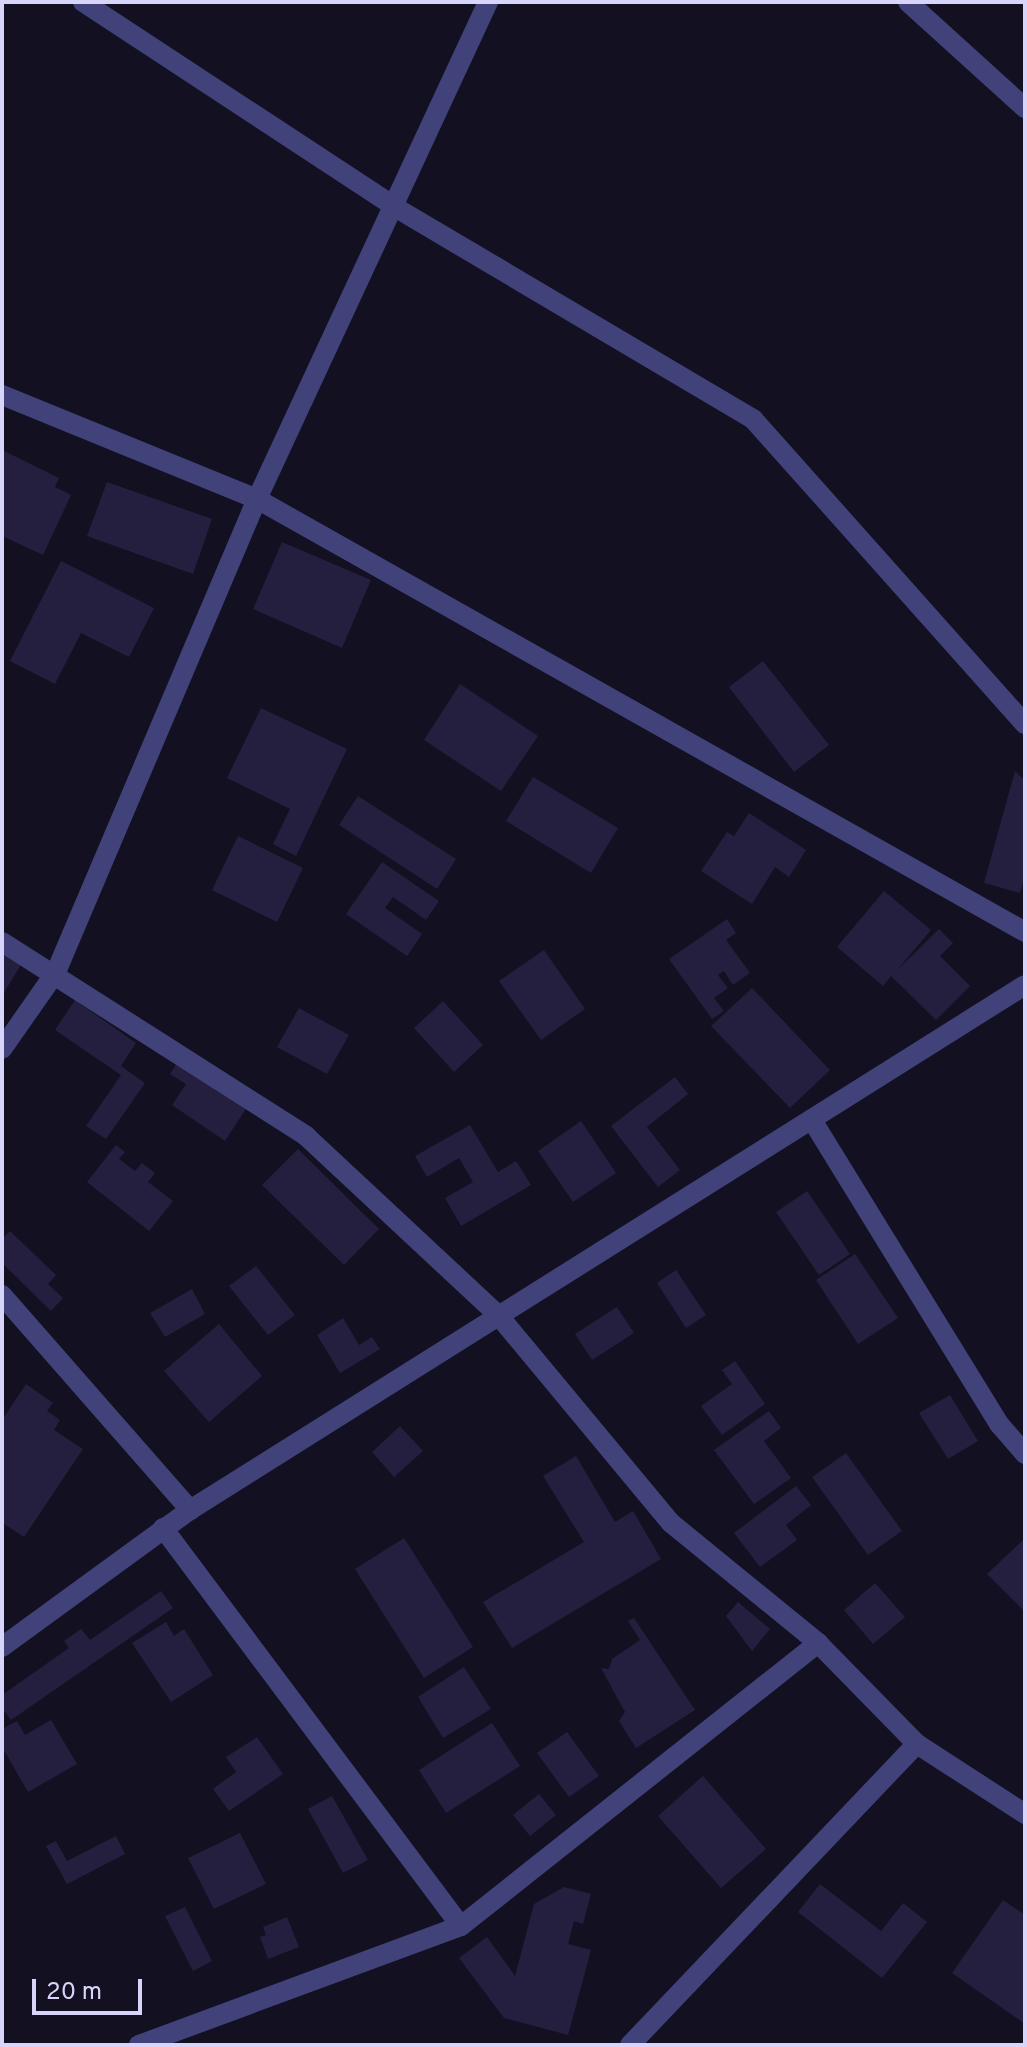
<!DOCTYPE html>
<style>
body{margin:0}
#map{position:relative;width:1027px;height:2047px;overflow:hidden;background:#121021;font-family:Overpass,sans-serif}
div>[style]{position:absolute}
.building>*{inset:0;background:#241f3f}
.minor>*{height:20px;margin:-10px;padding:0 10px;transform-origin:10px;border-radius:10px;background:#41427a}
span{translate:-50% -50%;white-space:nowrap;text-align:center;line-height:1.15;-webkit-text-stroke:6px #121021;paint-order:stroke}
.frame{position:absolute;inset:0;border:4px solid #d8d5fa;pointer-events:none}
.scale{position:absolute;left:32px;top:1979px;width:110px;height:36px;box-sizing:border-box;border:4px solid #d8d5fa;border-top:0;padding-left:10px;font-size:24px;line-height:28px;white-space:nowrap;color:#d8d5fa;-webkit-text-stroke:6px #121021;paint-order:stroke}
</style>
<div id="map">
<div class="building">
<i style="clip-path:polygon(2px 450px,59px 478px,55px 487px,71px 495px,43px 555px,2px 536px)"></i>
<i style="clip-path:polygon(107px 482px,212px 519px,193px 574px,87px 536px)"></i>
<i style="clip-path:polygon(282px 542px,371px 580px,342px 648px,253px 609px)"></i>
<i style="clip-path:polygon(61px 561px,154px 608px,129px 657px,81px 633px,55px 684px,10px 661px)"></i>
<i style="clip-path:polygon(763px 661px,829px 745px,794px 772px,729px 687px)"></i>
<i style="clip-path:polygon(460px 684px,538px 736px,501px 791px,424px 740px)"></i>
<i style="clip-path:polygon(261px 708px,347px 749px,296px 856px,273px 844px,290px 809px,227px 778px)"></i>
<i style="clip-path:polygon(1015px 771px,1025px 781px,1025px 876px,1020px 893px,984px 883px)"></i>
<i style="clip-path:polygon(533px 777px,618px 828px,591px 873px,506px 821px)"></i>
<i style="clip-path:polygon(358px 796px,456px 859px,437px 889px,339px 825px)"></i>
<i style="clip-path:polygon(749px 813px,806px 850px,789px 877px,775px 867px,752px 904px,701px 871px,727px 832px,734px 836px)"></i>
<i style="clip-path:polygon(238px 836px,303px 868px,277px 922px,212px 890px)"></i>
<i style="clip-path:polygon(382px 862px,439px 901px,426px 920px,393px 897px,385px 908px,422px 934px,407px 956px,346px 914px)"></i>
<i style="clip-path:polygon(884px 891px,931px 930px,897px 970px,939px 929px,953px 943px,940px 956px,970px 986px,936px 1020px,891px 976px,883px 986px,837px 947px)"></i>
<i style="clip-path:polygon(727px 919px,736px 933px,726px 940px,750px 973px,733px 985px,724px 971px,718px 975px,728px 988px,714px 998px,724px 1011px,712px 1019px,669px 959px)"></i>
<i style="clip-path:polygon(2px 950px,22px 963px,2px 996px)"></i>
<i style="clip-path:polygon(544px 950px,585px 1009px,541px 1040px,499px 981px)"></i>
<i style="clip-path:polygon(752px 988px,830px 1070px,790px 1108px,711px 1026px)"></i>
<i style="clip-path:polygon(75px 1000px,136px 1043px,121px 1066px,145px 1083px,106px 1139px,86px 1126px,121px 1075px,55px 1030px)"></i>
<i style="clip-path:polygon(443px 1001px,483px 1045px,454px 1072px,414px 1028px)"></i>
<i style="clip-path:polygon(299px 1008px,349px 1035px,327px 1074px,277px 1047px)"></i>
<i style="clip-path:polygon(180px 1058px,249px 1104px,225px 1141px,172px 1105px,186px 1084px,170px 1074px)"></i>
<i style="clip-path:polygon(675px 1077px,688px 1094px,647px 1127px,680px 1170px,658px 1187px,611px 1126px)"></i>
<i style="clip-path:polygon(581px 1121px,616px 1173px,573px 1202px,538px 1151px)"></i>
<i style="clip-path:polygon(470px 1125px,498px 1172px,516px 1161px,531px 1185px,461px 1226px,445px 1198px,473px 1182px,459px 1158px,427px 1177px,415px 1156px)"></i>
<i style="clip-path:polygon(116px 1145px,125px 1152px,119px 1159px,135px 1171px,142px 1163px,155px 1173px,148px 1182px,173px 1201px,149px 1231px,87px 1182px)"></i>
<i style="clip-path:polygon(298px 1149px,379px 1229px,344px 1265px,262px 1185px)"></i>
<i style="clip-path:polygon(807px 1191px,850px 1254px,819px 1275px,776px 1212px)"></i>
<i style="clip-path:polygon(10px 1231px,56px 1275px,48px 1284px,63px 1298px,51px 1311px,2px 1263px,2px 1239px)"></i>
<i style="clip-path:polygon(855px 1254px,898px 1318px,858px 1344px,816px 1280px)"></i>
<i style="clip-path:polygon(256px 1266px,295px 1315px,268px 1335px,229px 1286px)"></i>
<i style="clip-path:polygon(676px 1270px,706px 1315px,686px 1328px,657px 1283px)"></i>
<i style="clip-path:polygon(192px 1289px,205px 1314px,165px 1337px,150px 1313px)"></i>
<i style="clip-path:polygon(617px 1307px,634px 1333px,592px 1360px,575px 1334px)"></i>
<i style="clip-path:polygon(343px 1318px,359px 1345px,372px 1337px,380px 1349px,340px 1373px,317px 1335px)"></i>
<i style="clip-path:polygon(219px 1324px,262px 1376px,209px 1422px,164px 1371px)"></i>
<i style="clip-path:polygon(735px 1361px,765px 1404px,722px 1435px,701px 1406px,732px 1384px,722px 1370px)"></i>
<i style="clip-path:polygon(26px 1384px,53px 1403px,47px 1411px,60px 1420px,54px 1430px,83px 1449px,24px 1537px,4px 1524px,2px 1528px,2px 1420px)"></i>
<i style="clip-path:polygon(950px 1395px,978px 1441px,948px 1459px,919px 1413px)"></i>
<i style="clip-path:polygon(769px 1411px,781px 1428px,764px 1441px,791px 1478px,754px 1504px,714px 1450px)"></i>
<i style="clip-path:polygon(400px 1426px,423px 1451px,394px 1477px,372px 1452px)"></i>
<i style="clip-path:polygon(846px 1453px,902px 1531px,868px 1555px,812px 1477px)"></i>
<i style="clip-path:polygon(576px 1456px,615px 1522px,633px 1511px,661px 1559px,512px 1648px,483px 1602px,584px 1542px,543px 1476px)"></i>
<i style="clip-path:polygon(796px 1486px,811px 1505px,786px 1525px,797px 1540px,760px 1567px,734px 1533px)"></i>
<i style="clip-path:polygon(404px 1538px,473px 1647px,424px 1678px,355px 1569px)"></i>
<i style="clip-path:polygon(1025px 1538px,1025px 1612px,987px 1574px)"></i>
<i style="clip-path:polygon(875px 1583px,905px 1617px,873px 1644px,844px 1610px)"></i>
<i style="clip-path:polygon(161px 1591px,173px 1608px,11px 1720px,2px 1708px,2px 1695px,69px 1648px,64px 1641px,81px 1629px,90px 1640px)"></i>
<i style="clip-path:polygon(738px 1602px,770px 1629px,752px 1651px,726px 1616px)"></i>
<i style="clip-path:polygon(634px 1618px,695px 1710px,636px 1748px,619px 1721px,625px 1712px,601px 1668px,609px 1669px,612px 1659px,640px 1640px,628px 1621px)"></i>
<i style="clip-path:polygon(166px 1622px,174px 1636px,184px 1629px,213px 1675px,171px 1702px,132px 1643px)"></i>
<i style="clip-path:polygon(464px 1667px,491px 1709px,443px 1738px,418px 1697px)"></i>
<i style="clip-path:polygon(51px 1720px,77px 1764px,28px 1792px,2px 1747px,2px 1729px,17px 1721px,25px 1735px)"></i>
<i style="clip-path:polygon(492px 1723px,520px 1766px,446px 1813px,419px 1770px)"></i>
<i style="clip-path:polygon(567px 1732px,599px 1776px,569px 1797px,537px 1753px)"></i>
<i style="clip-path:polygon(257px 1737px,283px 1774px,229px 1811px,213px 1789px,236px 1772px,226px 1757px)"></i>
<i style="clip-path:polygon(703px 1776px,766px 1849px,721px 1888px,658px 1816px)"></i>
<i style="clip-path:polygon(539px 1794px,556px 1815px,530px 1836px,513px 1815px)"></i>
<i style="clip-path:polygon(332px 1796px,368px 1860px,343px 1873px,308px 1809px)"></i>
<i style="clip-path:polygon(240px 1833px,266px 1884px,214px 1909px,188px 1858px)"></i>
<i style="clip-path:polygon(116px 1836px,125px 1854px,67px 1884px,46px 1846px,56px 1841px,67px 1861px)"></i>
<i style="clip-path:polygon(820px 1884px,881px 1931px,903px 1903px,927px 1922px,882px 1978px,798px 1912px)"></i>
<i style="clip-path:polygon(564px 1887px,591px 1894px,583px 1924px,574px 1921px,568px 1944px,591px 1950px,568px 2035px,504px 2018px,459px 1958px,487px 1937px,515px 1976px,534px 1904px)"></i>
<i style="clip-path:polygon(1003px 1900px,1025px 1915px,1025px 2024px,952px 1973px)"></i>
<i style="clip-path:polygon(185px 1907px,212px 1961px,193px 1971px,165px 1916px)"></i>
<i style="clip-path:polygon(287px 1917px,299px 1947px,268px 1959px,260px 1937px,266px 1935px,263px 1927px)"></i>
</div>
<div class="minor">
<i style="left:83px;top:2px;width:371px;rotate:33.3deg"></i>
<i style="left:393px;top:206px;width:418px;rotate:30.6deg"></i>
<i style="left:753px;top:419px;width:409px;rotate:48.3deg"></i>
<i style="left:908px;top:2px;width:158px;rotate:42.2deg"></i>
<i style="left:2px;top:395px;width:275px;rotate:22.2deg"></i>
<i style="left:257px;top:499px;width:882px;rotate:29.41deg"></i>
<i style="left:2px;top:942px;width:361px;rotate:32.5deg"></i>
<i style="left:306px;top:1136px;width:264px;rotate:43deg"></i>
<i style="left:499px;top:1316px;width:269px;rotate:50.3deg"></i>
<i style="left:671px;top:1523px;width:190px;rotate:39.2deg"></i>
<i style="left:818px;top:1643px;width:141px;rotate:45.6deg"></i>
<i style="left:917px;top:1744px;width:129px;rotate:32.9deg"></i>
<i style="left:2px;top:1049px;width:94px;rotate:-55deg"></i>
<i style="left:56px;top:972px;width:514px;rotate:-66.98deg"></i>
<i style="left:257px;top:499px;width:548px;rotate:-65.07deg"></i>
<i style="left:812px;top:1120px;width:357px;rotate:58.4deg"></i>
<i style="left:999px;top:1424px;width:40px;rotate:49deg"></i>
<i style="left:2px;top:1295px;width:286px;rotate:48.8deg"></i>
<i style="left:163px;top:1528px;width:497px;rotate:53.2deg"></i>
<i style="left:2px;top:1647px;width:233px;rotate:-36.1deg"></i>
<i style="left:190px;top:1510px;width:986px;rotate:-32.16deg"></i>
<i style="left:139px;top:2045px;width:343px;rotate:-20.3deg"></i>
<i style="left:461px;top:1926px;width:456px;rotate:-38.4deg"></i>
<i style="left:630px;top:2045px;width:416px;rotate:-46.4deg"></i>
</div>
<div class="frame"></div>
<div class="scale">20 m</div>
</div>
